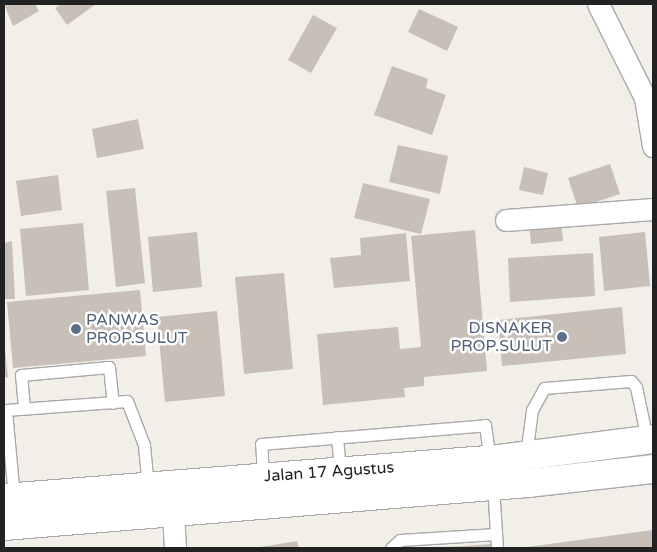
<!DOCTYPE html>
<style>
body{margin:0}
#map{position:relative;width:657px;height:552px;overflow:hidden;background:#f2efe9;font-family:"Varela Round",sans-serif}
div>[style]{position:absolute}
.building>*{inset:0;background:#c7bfb8}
.roads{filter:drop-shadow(1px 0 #a9a9a9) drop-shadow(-1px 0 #a9a9a9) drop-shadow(0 1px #a9a9a9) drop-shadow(0 -1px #a9a9a9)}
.service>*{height:11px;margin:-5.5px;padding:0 5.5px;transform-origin:5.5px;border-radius:5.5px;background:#fff}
.minor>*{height:21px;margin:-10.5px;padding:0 10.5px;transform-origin:10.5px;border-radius:10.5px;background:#fff}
.tertiary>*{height:28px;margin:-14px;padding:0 14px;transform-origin:14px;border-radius:14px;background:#fff}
.dots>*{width:14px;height:14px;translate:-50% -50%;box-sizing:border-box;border:2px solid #fff;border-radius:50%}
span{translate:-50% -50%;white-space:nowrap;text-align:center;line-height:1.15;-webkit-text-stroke:5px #fff;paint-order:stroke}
.service-label{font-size:16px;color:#4e5e75}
.left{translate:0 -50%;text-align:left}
.right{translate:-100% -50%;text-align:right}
.street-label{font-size:16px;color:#222}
.frame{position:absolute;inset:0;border:5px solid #222;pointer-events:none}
</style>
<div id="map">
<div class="building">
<i style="clip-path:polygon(4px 4px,35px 4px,39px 11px,13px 26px)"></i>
<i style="clip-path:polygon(61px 4px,96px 4px,67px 25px,55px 8px)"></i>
<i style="clip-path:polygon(419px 9px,458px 27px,447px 51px,408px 32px)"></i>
<i style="clip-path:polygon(313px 15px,337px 28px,311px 73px,288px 60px)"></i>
<i style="clip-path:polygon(392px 66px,428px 79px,426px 88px,446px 95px,432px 135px,374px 115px)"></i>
<i style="clip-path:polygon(138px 119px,144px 149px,97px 158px,92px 129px)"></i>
<i style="clip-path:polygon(398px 145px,448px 156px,440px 194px,389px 182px)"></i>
<i style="clip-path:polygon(610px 164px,620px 194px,578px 208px,568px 178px)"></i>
<i style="clip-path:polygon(524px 167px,548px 173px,543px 195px,519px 190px)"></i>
<i style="clip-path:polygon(58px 175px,62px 210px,21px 216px,16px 181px)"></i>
<i style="clip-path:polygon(363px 183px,430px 199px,421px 234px,354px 218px)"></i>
<i style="clip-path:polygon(135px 188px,145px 283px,116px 287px,106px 191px)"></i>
<i style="clip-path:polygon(561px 220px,563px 241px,531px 244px,529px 222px)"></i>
<i style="clip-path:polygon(83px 223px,89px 290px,26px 296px,20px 229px)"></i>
<i style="clip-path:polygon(475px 230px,487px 371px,424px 377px,424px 386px,404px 388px,405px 397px,323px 405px,317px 334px,398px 327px,400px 349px,421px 347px,411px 236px)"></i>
<i style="clip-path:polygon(197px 232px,202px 287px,153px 292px,148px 237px)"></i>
<i style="clip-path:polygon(645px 232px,650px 286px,604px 291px,599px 237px)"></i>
<i style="clip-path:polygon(406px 233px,410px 281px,334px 288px,330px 258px,361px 255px,360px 238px)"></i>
<i style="clip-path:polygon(12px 241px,15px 299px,4px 299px,4px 243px)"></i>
<i style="clip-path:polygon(593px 253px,595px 296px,510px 302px,508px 258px)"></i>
<i style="clip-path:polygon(284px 273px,293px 369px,244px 374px,235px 277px)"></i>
<i style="clip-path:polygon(140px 290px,146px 356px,13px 368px,7px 302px)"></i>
<i style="clip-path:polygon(622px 307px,626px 354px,502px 366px,498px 320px)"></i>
<i style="clip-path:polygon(217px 311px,225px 396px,165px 402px,157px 317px)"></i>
<i style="clip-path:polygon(4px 341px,8px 377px,4px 378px)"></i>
<i style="clip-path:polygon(653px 530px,653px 548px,527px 548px,527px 547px)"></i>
<i style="clip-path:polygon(297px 541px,299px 548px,260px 548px,260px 547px)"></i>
<i style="clip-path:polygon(491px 544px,492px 548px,448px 548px,448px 547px)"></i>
</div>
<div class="roads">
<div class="service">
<i style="left:24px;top:408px;width:33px;rotate:-95deg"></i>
<i style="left:21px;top:375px;width:88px;rotate:-5.2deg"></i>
<i style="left:109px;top:367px;width:36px;rotate:84deg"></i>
<i style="left:337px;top:437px;width:35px;rotate:85deg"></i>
<i style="left:526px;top:455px;width:45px;rotate:-82.4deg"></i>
<i style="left:532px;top:410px;width:25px;rotate:-61deg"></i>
<i style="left:544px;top:388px;width:87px;rotate:-4.6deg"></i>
<i style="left:631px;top:381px;width:8px;rotate:50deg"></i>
<i style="left:636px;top:387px;width:53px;rotate:78.1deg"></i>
<i style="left:263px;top:477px;width:33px;rotate:-93deg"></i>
<i style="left:261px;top:444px;width:225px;rotate:-4.8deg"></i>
<i style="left:485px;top:425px;width:35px;rotate:82deg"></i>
<i style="left:493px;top:486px;width:62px;rotate:86.3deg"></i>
<i style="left:14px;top:497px;width:87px;rotate:-95.3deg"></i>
<i style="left:6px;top:410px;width:121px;rotate:-4.3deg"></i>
<i style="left:127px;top:401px;width:47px;rotate:68.9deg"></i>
<i style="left:144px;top:445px;width:43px;rotate:84.7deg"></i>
<i style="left:391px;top:548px;width:12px;rotate:-42deg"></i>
<i style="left:400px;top:540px;width:96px;rotate:-3.6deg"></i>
</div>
<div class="minor">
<i style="left:598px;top:4px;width:105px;rotate:63.4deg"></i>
<i style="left:645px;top:98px;width:49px;rotate:80.5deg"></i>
<i style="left:506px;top:220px;width:147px;rotate:-4.3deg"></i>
<i style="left:172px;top:496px;width:52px;rotate:86.7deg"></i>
</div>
<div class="tertiary">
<i style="left:4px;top:498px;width:487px;rotate:-4.5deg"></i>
<i style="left:490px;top:460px;width:164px;rotate:-7.3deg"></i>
<i style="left:4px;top:526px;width:526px;rotate:-4.69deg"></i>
<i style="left:528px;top:483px;width:126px;rotate:-6.4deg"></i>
</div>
</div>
<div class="dots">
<i style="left:76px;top:329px;background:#5c6f8a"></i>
<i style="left:562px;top:337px;background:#5c6f8a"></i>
</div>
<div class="service-label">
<span class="left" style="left:86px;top:329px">PANWAS<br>PROP.SULUT</span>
<span class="right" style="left:552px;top:337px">DISNAKER<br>PROP.SULUT</span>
</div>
<div class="street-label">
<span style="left:329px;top:472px;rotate:-4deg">Jalan 17 Agustus</span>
</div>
<div class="frame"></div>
</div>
